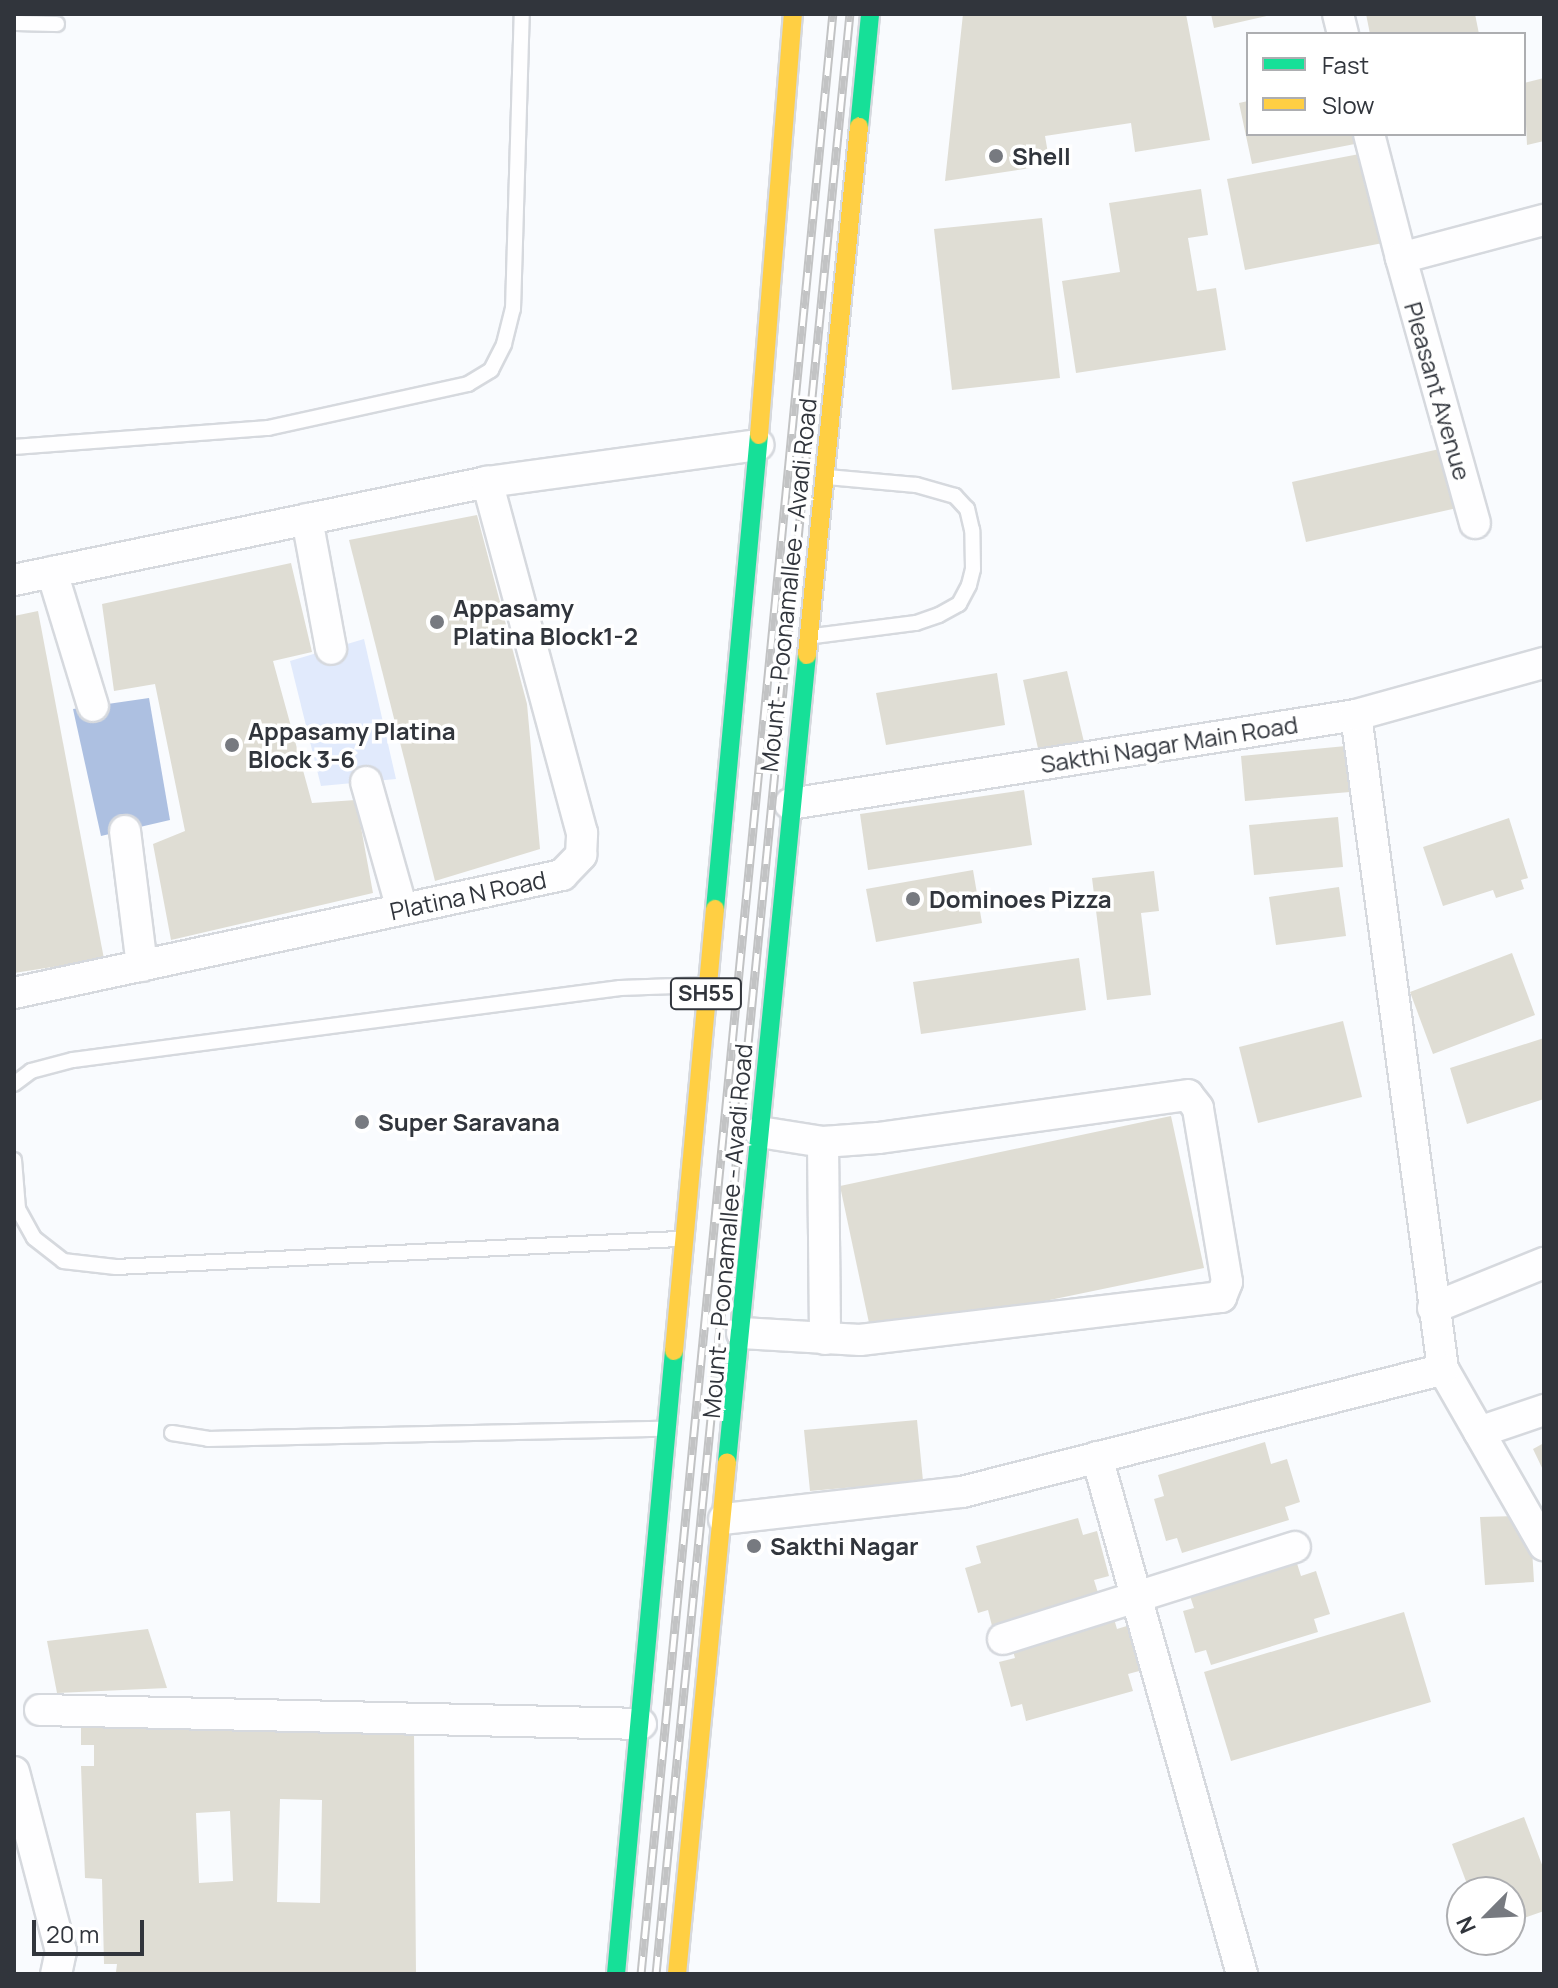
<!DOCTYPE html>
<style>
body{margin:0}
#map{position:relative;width:1558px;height:1988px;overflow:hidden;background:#f9fbfe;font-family:Manrope,sans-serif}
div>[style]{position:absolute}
.green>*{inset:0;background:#e1eafc}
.water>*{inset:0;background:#adc0e1}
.building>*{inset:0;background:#dfddd4}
.roads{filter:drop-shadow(2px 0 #d6d9de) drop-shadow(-2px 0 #d6d9de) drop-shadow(0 2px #d6d9de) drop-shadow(0 -2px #d6d9de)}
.lane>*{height:14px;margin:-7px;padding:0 7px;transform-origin:7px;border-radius:7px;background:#fefeff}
.street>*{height:30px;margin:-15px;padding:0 15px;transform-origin:15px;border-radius:15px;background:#fefeff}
.fast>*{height:18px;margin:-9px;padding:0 9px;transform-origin:9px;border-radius:9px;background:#16e098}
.slow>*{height:18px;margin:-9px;padding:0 9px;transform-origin:9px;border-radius:9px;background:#ffcf43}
.rail>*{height:9px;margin-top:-4.5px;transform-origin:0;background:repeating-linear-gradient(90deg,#fff 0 18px,#c2c3c4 0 36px);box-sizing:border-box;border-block:2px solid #c2c3c4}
.dots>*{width:22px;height:22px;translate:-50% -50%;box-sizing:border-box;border:4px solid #fff;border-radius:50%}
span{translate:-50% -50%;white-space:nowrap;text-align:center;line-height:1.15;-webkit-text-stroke:7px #fff;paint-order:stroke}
.shield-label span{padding:2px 6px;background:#fff;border:2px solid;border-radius:6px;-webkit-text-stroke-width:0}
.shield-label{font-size:22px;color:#31353c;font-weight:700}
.poi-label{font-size:24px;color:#31353c;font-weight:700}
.left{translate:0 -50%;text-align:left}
.street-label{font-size:24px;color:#31353c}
.frame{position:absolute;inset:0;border:16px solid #31353c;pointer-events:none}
.legend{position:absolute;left:1246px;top:32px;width:280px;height:104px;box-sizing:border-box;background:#fff;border:2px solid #adaeb1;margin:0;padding:10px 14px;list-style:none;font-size:24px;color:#31353c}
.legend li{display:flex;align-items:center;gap:16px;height:40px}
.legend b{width:40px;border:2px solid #adaeb1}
.north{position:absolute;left:1446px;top:1876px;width:80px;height:80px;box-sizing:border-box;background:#fff;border:2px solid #adaeb1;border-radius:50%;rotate:246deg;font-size:22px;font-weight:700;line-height:32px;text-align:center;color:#31353c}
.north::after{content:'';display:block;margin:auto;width:28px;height:36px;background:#777a80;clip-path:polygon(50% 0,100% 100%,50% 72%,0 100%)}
.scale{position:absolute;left:32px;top:1920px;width:112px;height:36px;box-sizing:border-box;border:4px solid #31353c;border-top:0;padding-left:10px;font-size:24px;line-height:28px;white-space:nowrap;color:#31353c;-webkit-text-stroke:6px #fff;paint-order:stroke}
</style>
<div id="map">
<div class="green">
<i style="clip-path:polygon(364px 639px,396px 779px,321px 786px,290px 661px)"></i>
</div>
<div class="water">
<i style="clip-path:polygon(149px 698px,170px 820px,101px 836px,73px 709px)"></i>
</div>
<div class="building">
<i style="clip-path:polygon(963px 14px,1186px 14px,1210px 140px,1135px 152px,1131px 123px,1045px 136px,1050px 165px,945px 181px)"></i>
<i style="clip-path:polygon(1211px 14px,1270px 14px,1271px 15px,1214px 28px)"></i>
<i style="clip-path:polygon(1366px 14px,1475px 14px,1479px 34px,1370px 34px)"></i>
<i style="clip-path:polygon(1544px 78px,1544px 141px,1527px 145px,1524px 83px)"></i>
<i style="clip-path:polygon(1248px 101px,1248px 134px,1358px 134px,1360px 143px,1252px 164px,1239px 103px)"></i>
<i style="clip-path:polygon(1370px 152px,1388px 242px,1245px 270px,1227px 179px)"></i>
<i style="clip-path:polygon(1201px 189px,1208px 235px,1188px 238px,1197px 291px,1216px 288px,1226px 350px,1076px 373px,1062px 281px,1120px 272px,1109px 203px)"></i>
<i style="clip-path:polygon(1042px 218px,1060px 378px,952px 390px,934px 229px)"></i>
<i style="clip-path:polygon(1444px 448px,1457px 508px,1306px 542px,1292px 482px)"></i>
<i style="clip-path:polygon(477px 515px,527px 704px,540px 849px,435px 881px,349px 540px)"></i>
<i style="clip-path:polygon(291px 563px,312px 652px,273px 661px,312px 803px,356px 800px,373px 893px,171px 940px,153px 844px,185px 831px,155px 684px,114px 691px,102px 604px)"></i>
<i style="clip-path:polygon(38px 611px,104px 959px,14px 973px,14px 616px)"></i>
<i style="clip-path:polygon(1067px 671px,1084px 742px,1039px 753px,1023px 680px)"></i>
<i style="clip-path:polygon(997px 673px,1005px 725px,886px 745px,876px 693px)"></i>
<i style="clip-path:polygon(1346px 746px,1350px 792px,1245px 801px,1241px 756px)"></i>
<i style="clip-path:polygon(1024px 790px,1032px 845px,868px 870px,860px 814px)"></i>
<i style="clip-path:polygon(1338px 817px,1343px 867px,1254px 875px,1249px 825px)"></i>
<i style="clip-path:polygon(1509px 818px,1528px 878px,1521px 880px,1524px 889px,1496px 898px,1493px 890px,1443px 906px,1423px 847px)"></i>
<i style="clip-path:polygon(973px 870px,982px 923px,876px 942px,866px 889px)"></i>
<i style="clip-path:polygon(1154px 871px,1159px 911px,1141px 913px,1151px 995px,1107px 1000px,1092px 878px)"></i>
<i style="clip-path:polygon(1339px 887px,1346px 936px,1276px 945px,1269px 897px)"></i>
<i style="clip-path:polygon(1512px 953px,1535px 1015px,1433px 1054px,1410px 992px)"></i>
<i style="clip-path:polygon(1079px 958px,1086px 1010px,921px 1034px,913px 982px)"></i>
<i style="clip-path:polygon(1343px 1021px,1362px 1097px,1258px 1123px,1239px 1047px)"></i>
<i style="clip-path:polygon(1544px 1038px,1544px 1099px,1467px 1124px,1450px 1068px)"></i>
<i style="clip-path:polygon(1171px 1116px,1204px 1268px,872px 1337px,840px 1186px)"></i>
<i style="clip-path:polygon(917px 1420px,923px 1481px,810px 1491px,804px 1430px)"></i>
<i style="clip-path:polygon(1265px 1442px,1271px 1464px,1287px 1459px,1300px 1502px,1285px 1507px,1289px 1520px,1182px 1553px,1177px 1538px,1166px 1541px,1154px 1499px,1164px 1496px,1158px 1475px)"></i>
<i style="clip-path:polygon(1544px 1443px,1544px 1472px,1533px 1449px)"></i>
<i style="clip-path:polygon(1516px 1516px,1517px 1533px,1531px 1532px,1534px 1582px,1485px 1585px,1480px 1517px)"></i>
<i style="clip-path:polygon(1078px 1518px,1083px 1535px,1097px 1531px,1109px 1576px,1094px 1580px,1099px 1596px,992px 1626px,988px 1610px,978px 1613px,965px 1568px,981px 1563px,976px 1546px)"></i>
<i style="clip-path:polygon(1294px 1554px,1301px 1576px,1316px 1571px,1330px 1614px,1314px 1619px,1318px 1632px,1211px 1665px,1206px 1650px,1195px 1653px,1183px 1611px,1194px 1608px,1187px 1587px)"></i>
<i style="clip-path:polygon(1112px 1612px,1117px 1629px,1130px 1625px,1143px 1670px,1128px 1674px,1133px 1691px,1026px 1721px,1022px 1704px,1011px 1707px,999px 1662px,1015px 1658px,1010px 1641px)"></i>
<i style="clip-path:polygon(1404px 1612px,1431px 1702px,1231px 1761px,1204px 1672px)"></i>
<i style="clip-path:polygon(148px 1629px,167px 1688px,57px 1693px,47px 1641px)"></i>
<i style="clip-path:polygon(evenodd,81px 1716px,414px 1732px,416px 1974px,126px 1974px,116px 1972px,117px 1964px,104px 1964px,102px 1879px,85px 1878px,81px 1766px,94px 1766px,94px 1745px,81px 1745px,81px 1716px,280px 1799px,322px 1800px,320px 1903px,277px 1902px,280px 1799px,81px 1716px,230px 1811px,233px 1881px,199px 1883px,196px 1813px,230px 1811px)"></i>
<i style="clip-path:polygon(1524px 1817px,1544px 1870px,1544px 1911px,1510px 1923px,1510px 1892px,1470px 1892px,1452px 1844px)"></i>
</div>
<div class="roads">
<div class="lane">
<i style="left:14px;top:23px;width:43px;rotate:1.3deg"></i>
<i style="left:14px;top:447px;width:255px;rotate:-4.3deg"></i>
<i style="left:268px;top:428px;width:205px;rotate:-12.4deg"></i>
<i style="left:468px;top:384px;width:27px;rotate:-31deg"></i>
<i style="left:491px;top:370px;width:29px;rotate:-63deg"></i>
<i style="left:504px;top:344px;width:36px;rotate:-76deg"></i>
<i style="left:513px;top:309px;width:295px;rotate:-88.3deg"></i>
<i style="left:814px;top:636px;width:103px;rotate:-7.3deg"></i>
<i style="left:916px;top:623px;width:24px;rotate:-19deg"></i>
<i style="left:939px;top:615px;width:23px;rotate:-29deg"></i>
<i style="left:959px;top:604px;width:21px;rotate:-62deg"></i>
<i style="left:969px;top:585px;width:16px;rotate:-76deg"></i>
<i style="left:973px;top:569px;width:39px;rotate:-91deg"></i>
<i style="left:972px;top:530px;width:22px;rotate:-103deg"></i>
<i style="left:967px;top:509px;width:18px;rotate:-133deg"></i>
<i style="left:955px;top:496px;width:41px;rotate:-164.2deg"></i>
<i style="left:916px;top:485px;width:89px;rotate:-174.9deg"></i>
<i style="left:14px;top:1084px;width:21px;rotate:-37deg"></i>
<i style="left:31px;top:1071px;width:43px;rotate:-14.7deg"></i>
<i style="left:73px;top:1060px;width:552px;rotate:-7.5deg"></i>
<i style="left:620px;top:988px;width:83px;rotate:-2.1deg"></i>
<i style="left:14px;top:1160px;width:49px;rotate:85.3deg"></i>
<i style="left:18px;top:1209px;width:33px;rotate:61deg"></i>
<i style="left:34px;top:1238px;width:37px;rotate:38deg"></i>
<i style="left:63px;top:1261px;width:53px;rotate:6.5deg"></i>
<i style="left:116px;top:1267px;width:564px;rotate:-2.85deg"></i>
<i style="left:172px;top:1433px;width:36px;rotate:9deg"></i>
<i style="left:208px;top:1439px;width:453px;rotate:-1.3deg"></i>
</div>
<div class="street">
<i style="left:1338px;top:14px;width:21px;rotate:76deg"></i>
<i style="left:1369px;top:134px;width:128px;rotate:75.5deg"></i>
<i style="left:307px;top:519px;width:132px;rotate:79.5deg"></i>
<i style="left:1475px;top:523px;width:275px;rotate:-105.6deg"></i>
<i style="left:1401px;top:258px;width:148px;rotate:-14.9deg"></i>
<i style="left:52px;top:572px;width:140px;rotate:73deg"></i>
<i style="left:14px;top:580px;width:483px;rotate:-11.7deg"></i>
<i style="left:487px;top:482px;width:274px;rotate:-7.8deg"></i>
<i style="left:1356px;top:715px;width:660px;rotate:82.42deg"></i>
<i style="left:1443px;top:1369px;width:203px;rotate:60.2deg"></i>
<i style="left:366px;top:782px;width:132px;rotate:74.2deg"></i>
<i style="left:790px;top:804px;width:573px;rotate:-8.94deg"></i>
<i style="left:1356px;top:715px;width:195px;rotate:-15.5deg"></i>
<i style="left:125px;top:831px;width:136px;rotate:82.8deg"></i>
<i style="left:14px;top:993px;width:561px;rotate:-12.15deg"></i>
<i style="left:562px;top:875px;width:28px;rotate:-46deg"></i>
<i style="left:581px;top:855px;width:22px;rotate:-87deg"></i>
<i style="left:582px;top:833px;width:364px;rotate:-105.1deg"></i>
<i style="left:823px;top:1142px;width:197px;rotate:89.4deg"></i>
<i style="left:1433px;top:1308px;width:120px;rotate:-22.1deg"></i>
<i style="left:742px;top:1333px;width:118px;rotate:3.4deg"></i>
<i style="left:860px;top:1340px;width:364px;rotate:-6.8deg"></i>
<i style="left:1221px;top:1297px;width:16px;rotate:-68deg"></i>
<i style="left:1227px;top:1282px;width:176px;rotate:-99.5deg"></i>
<i style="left:1198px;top:1108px;width:16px;rotate:-128deg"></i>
<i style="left:1188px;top:1095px;width:313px;rotate:172.1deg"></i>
<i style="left:878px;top:1138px;width:55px;rotate:175.8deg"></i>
<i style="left:823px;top:1142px;width:64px;rotate:-171deg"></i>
<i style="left:1479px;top:1432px;width:69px;rotate:-18.7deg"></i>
<i style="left:1097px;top:1457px;width:537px;rotate:74.33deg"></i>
<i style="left:724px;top:1519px;width:240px;rotate:-6.5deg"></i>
<i style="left:962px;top:1492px;width:496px;rotate:-14.3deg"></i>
<i style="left:1003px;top:1639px;width:306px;rotate:-17.5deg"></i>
<i style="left:40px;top:1710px;width:601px;rotate:1.33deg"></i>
<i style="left:14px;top:1772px;width:185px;rotate:75.3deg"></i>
<i style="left:61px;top:1951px;width:24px;rotate:102deg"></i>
</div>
<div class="fast">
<i style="left:859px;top:127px;width:114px;rotate:-84.4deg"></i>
<i style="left:715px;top:909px;width:476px;rotate:-84.7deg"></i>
<i style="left:727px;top:1462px;width:811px;rotate:-84.34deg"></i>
<i style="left:616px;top:1974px;width:626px;rotate:-84.68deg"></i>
</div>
<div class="slow">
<i style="left:759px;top:435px;width:422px;rotate:-85.4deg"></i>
<i style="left:807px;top:655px;width:531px;rotate:-84.38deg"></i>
<i style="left:674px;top:1351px;width:444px;rotate:-84.7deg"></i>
<i style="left:677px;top:1974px;width:514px;rotate:-84.42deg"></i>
</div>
</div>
<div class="rail">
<i style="left:641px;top:1974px;width:1969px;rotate:-84.41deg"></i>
<i style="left:656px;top:1974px;width:1970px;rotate:-84.35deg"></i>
</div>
<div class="dots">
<i style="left:996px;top:156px;background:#777a80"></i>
<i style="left:437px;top:622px;background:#777a80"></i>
<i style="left:232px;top:745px;background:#777a80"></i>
<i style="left:913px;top:899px;background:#777a80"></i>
<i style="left:362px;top:1122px;background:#777a80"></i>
<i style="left:754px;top:1546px;background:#777a80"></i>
</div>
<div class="shield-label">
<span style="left:706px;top:994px">SH55</span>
</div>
<div class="poi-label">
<span class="left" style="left:1012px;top:156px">Shell</span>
<span class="left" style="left:453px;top:622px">Appasamy<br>Platina Block1-2</span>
<span class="left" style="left:248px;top:745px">Appasamy Platina<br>Block 3-6</span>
<span class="left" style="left:929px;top:899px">Dominoes Pizza</span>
<span class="left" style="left:378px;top:1122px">Super Saravana</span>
<span class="left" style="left:770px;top:1546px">Sakthi Nagar</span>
</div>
<div class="street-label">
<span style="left:1438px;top:391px;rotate:74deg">Pleasant Avenue</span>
<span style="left:788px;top:585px;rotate:-84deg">Mount - Poonamallee - Avadi Road</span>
<span style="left:1169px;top:744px;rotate:-9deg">Sakthi Nagar Main Road</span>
<span style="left:468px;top:895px;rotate:-12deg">Platina N Road</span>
<span style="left:727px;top:1231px;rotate:-85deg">Mount - Poonamallee - Avadi Road</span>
</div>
<div class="frame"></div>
<ul class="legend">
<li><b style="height:10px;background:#16e098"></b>Fast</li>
<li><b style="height:10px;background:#ffcf43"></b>Slow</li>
</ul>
<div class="north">N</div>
<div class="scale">20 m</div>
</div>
